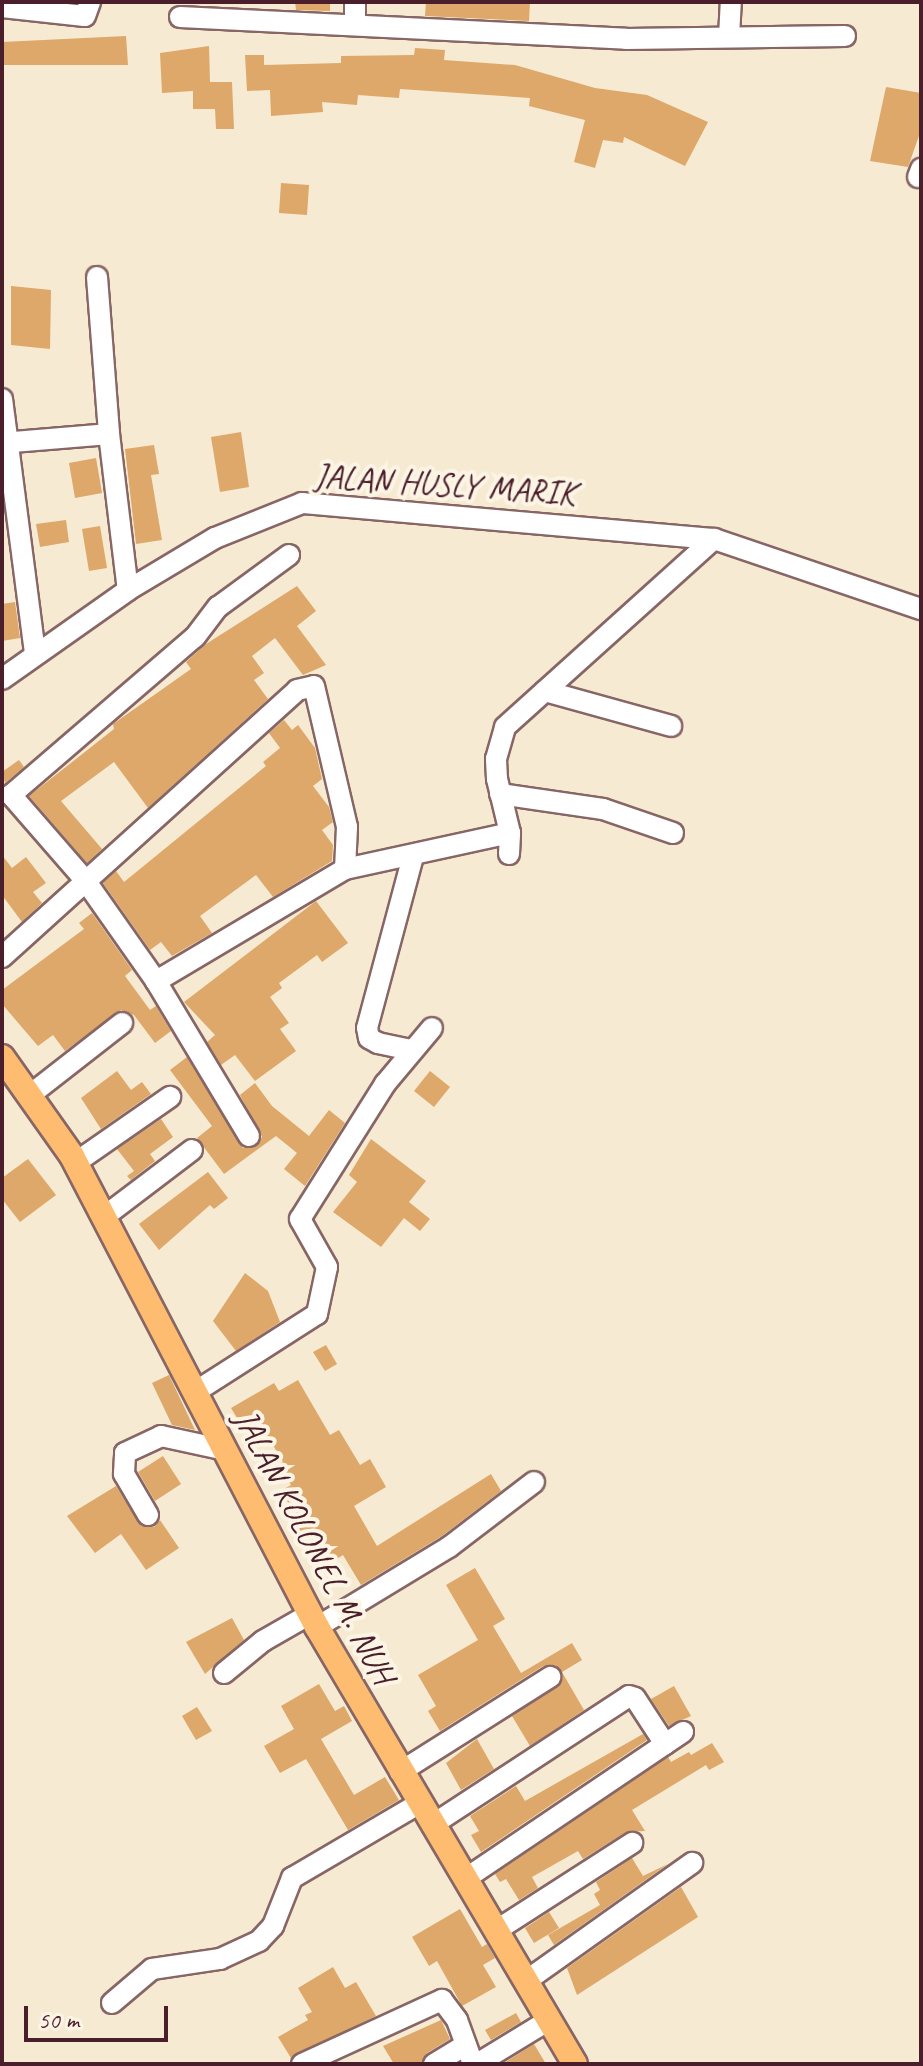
<!DOCTYPE html>
<style>
body{margin:0}
#map{position:relative;width:923px;height:2066px;overflow:hidden;background:#f7ead2;font-family:Caveat,sans-serif}
div>[style]{position:absolute}
.building>*{inset:0;background:#dda869}
.roads{filter:drop-shadow(2px 0 #876665) drop-shadow(-2px 0 #876665) drop-shadow(0 2px #876665) drop-shadow(0 -2px #876665)}
.minor>*{height:20px;margin:-10px;padding:0 10px;transform-origin:10px;border-radius:10px;background:#fff}
.major>*{height:24px;margin:-12px;padding:0 12px;transform-origin:12px;border-radius:12px;background:#fdbc70}
span{translate:-50% -50%;white-space:nowrap;text-align:center;line-height:1.15;-webkit-text-stroke:8px #fcf5e5;paint-order:stroke}
.street-label{font-size:34px;color:#4a1f2b}
.frame{position:absolute;inset:0;border:4px solid #4a1f2b;pointer-events:none}
.scale{position:absolute;left:24px;top:2006px;width:144px;height:36px;box-sizing:border-box;border:4px solid #4a1f2b;border-top:0;padding-left:10px;font-size:24px;line-height:28px;white-space:nowrap;color:#4a1f2b;-webkit-text-stroke:6px #fcf5e5;paint-order:stroke}
</style>
<div id="map">
<div class="building">
<i style="clip-path:polygon(295px 2px,330px 2px,330px 11px,296px 10px)"></i>
<i style="clip-path:polygon(426px 2px,530px 2px,529px 21px,425px 16px)"></i>
<i style="clip-path:polygon(126px 36px,128px 65px,2px 65px,2px 42px)"></i>
<i style="clip-path:polygon(209px 46px,210px 82px,232px 82px,234px 129px,216px 129px,215px 109px,193px 109px,193px 91px,162px 93px,160px 53px)"></i>
<i style="clip-path:polygon(415px 48px,445px 50px,444px 60px,515px 65px,595px 88px,647px 95px,708px 122px,685px 166px,624px 137px,623px 143px,603px 140px,595px 168px,574px 162px,585px 120px,529px 106px,530px 98px,400px 89px,399px 98px,358px 95px,357px 105px,322px 102px,323px 112px,271px 116px,270px 90px,247px 91px,245px 55px,264px 55px,264px 65px,341px 63px,341px 56px,414px 55px)"></i>
<i style="clip-path:polygon(886px 87px,921px 93px,921px 130px,908px 167px,870px 161px)"></i>
<i style="clip-path:polygon(281px 183px,309px 185px,307px 215px,279px 213px)"></i>
<i style="clip-path:polygon(11px 286px,51px 290px,50px 349px,11px 345px)"></i>
<i style="clip-path:polygon(241px 432px,249px 487px,220px 492px,211px 437px)"></i>
<i style="clip-path:polygon(154px 445px,159px 474px,151px 475px,162px 540px,136px 544px,125px 449px)"></i>
<i style="clip-path:polygon(96px 458px,102px 493px,75px 498px,69px 463px)"></i>
<i style="clip-path:polygon(66px 520px,69px 542px,40px 547px,36px 524px)"></i>
<i style="clip-path:polygon(100px 526px,107px 568px,89px 571px,82px 529px)"></i>
<i style="clip-path:polygon(297px 586px,316px 611px,297px 626px,326px 665px,303px 675px,275px 638px,252px 656px,264px 673px,254px 680px,268px 699px,148px 808px,114px 762px,61px 801px,102px 849px,87px 863px,29px 796px,114px 729px,113px 724px,191px 669px,186px 662px,206px 644px)"></i>
<i style="clip-path:polygon(15px 602px,20px 638px,2px 641px,2px 604px)"></i>
<i style="clip-path:polygon(284px 720px,292px 730px,298px 725px,315px 748px,322px 779px,313px 786px,329px 807px,333px 822px,322px 830px,333px 845px,332px 861px,273px 897px,256px 875px,200px 916px,212px 933px,172px 956px,161px 942px,150px 950px,103px 883px,116px 871px,124px 882px,266px 766px,263px 762px,280px 748px,269px 733px)"></i>
<i style="clip-path:polygon(19px 760px,24px 767px,5px 783px,2px 772px)"></i>
<i style="clip-path:polygon(2px 855px,12px 868px,26px 857px,46px 883px,33px 892px,42px 903px,22px 922px,2px 895px)"></i>
<i style="clip-path:polygon(316px 901px,348px 943px,322px 962px,317px 955px,279px 983px,282px 988px,270px 997px,289px 1023px,280px 1029px,296px 1051px,255px 1081px,235px 1055px,221px 1065px,207px 1042px,215px 1035px,184px 1002px)"></i>
<i style="clip-path:polygon(92px 913px,132px 970px,125px 976px,150px 1010px,156px 1006px,171px 1031px,155px 1043px,134px 1015px,121px 1010px,65px 1051px,53px 1035px,38px 1046px,2px 1004px,2px 990px,84px 929px,79px 923px)"></i>
<i style="clip-path:polygon(187px 1057px,243px 1148px,255px 1147px,262px 1137px,240px 1095px,255px 1083px,272px 1106px,309px 1136px,329px 1110px,345px 1123px,305px 1186px,284px 1169px,297px 1153px,276px 1136px,224px 1174px,197px 1138px,212px 1126px,170px 1070px)"></i>
<i style="clip-path:polygon(117px 1071px,131px 1090px,142px 1082px,151px 1094px,101px 1129px,81px 1098px)"></i>
<i style="clip-path:polygon(430px 1071px,450px 1087px,434px 1107px,414px 1091px)"></i>
<i style="clip-path:polygon(161px 1119px,173px 1137px,150px 1154px,155px 1161px,131px 1180px,127px 1176px,134px 1171px,117px 1149px)"></i>
<i style="clip-path:polygon(371px 1139px,426px 1181px,409px 1202px,430px 1219px,420px 1231px,404px 1218px,381px 1247px,333px 1212px,357px 1182px,349px 1175px)"></i>
<i style="clip-path:polygon(28px 1159px,56px 1195px,20px 1222px,2px 1199px,2px 1178px)"></i>
<i style="clip-path:polygon(208px 1172px,228px 1198px,214px 1209px,210px 1205px,159px 1250px,139px 1224px)"></i>
<i style="clip-path:polygon(245px 1273px,268px 1291px,280px 1322px,236px 1351px,213px 1321px)"></i>
<i style="clip-path:polygon(326px 1345px,337px 1364px,325px 1371px,313px 1352px)"></i>
<i style="clip-path:polygon(169px 1375px,195px 1430px,172px 1425px,152px 1383px)"></i>
<i style="clip-path:polygon(298px 1380px,330px 1435px,339px 1430px,360px 1465px,370px 1459px,386px 1487px,354px 1506px,377px 1546px,491px 1474px,501px 1491px,442px 1536px,361px 1585px,343px 1555px,327px 1565px,306px 1530px,298px 1535px,290px 1522px,297px 1517px,281px 1491px,291px 1485px,279px 1465px,283px 1462px,258px 1420px,243px 1428px,231px 1408px,274px 1383px,279px 1391px)"></i>
<i style="clip-path:polygon(163px 1456px,181px 1484px,155px 1501px,138px 1472px)"></i>
<i style="clip-path:polygon(116px 1486px,141px 1526px,154px 1527px,160px 1520px,179px 1548px,146px 1570px,121px 1534px,95px 1553px,67px 1516px)"></i>
<i style="clip-path:polygon(475px 1568px,505px 1619px,493px 1626px,521px 1673px,572px 1643px,582px 1660px,562px 1672px,584px 1710px,530px 1746px,512px 1716px,561px 1684px,561px 1671px,555px 1665px,543px 1666px,440px 1731px,428px 1711px,436px 1706px,418px 1675px,478px 1640px,446px 1585px)"></i>
<i style="clip-path:polygon(232px 1618px,244px 1640px,205px 1674px,186px 1642px)"></i>
<i style="clip-path:polygon(319px 1684px,335px 1711px,344px 1706px,352px 1721px,321px 1739px,354px 1795px,385px 1777px,399px 1800px,348px 1830px,306px 1759px,280px 1773px,264px 1746px,294px 1729px,281px 1706px)"></i>
<i style="clip-path:polygon(674px 1686px,691px 1716px,669px 1726px,651px 1699px)"></i>
<i style="clip-path:polygon(197px 1707px,212px 1731px,196px 1740px,182px 1716px)"></i>
<i style="clip-path:polygon(643px 1734px,647px 1740px,481px 1852px,471px 1835px,479px 1831px,470px 1816px,516px 1786px,525px 1801px)"></i>
<i style="clip-path:polygon(477px 1739px,494px 1769px,461px 1790px,446px 1763px)"></i>
<i style="clip-path:polygon(712px 1743px,724px 1762px,709px 1770px,706px 1765px,632px 1810px,645px 1831px,626px 1832px,583px 1859px,578px 1851px,532px 1877px,538px 1888px,519px 1900px,506px 1879px,500px 1882px,495px 1874px,668px 1757px,671px 1762px,689px 1752px,691px 1755px)"></i>
<i style="clip-path:polygon(632px 1858px,643px 1876px,668px 1864px,554px 1945px,548px 1935px,600px 1905px,594px 1894px,600px 1890px,596px 1882px)"></i>
<i style="clip-path:polygon(681px 1887px,698px 1917px,577px 1995px,567px 1968px)"></i>
<i style="clip-path:polygon(460px 1909px,482px 1947px,487px 1944px,495px 1958px,483px 1965px,496px 1987px,462px 2006px,437px 1961px,429px 1966px,412px 1937px)"></i>
<i style="clip-path:polygon(549px 1912px,559px 1928px,534px 1943px,525px 1928px)"></i>
<i style="clip-path:polygon(333px 1967px,345px 1988px,356px 1982px,376px 2016px,291px 2058px,278px 2037px,308px 2020px,305px 2015px,312px 2012px,298px 1988px)"></i>
<i style="clip-path:polygon(516px 2013px,521px 2022px,491px 2040px,485px 2030px)"></i>
<i style="clip-path:polygon(441px 2020px,450px 2039px,427px 2053px,421px 2064px,394px 2064px,383px 2046px)"></i>
<i style="clip-path:polygon(534px 2044px,546px 2064px,505px 2064px,504px 2063px)"></i>
</div>
<div class="roads">
<div class="minor">
<i style="left:2px;top:7px;width:83px;rotate:6.2deg"></i>
<i style="left:85px;top:16px;width:15px;rotate:-70deg"></i>
<i style="left:180px;top:17px;width:447px;rotate:2.8deg"></i>
<i style="left:626px;top:39px;width:219px;rotate:-0.8deg"></i>
<i style="left:355px;top:25px;width:23px;rotate:-90deg"></i>
<i style="left:729px;top:37px;width:35px;rotate:-87deg"></i>
<i style="left:918px;top:177px;width:9px;rotate:-69deg"></i>
<i style="left:97px;top:277px;width:157px;rotate:85.6deg"></i>
<i style="left:2px;top:399px;width:256px;rotate:82.6deg"></i>
<i style="left:2px;top:443px;width:107px;rotate:-4.8deg"></i>
<i style="left:109px;top:434px;width:157px;rotate:83.1deg"></i>
<i style="left:2px;top:679px;width:154px;rotate:-35.2deg"></i>
<i style="left:128px;top:590px;width:101px;rotate:-30.9deg"></i>
<i style="left:215px;top:538px;width:94px;rotate:-21.9deg"></i>
<i style="left:302px;top:503px;width:414px;rotate:5deg"></i>
<i style="left:714px;top:539px;width:219px;rotate:18.7deg"></i>
<i style="left:545px;top:691px;width:131px;rotate:15.5deg"></i>
<i style="left:500px;top:794px;width:104px;rotate:8.3deg"></i>
<i style="left:603px;top:809px;width:74px;rotate:18.9deg"></i>
<i style="left:509px;top:854px;width:21px;rotate:-87deg"></i>
<i style="left:345px;top:869px;width:169px;rotate:-12.3deg"></i>
<i style="left:510px;top:833px;width:56px;rotate:-103.5deg"></i>
<i style="left:497px;top:779px;width:20px;rotate:-93deg"></i>
<i style="left:496px;top:759px;width:33px;rotate:-74deg"></i>
<i style="left:505px;top:727px;width:281px;rotate:-42deg"></i>
<i style="left:2px;top:957px;width:398px;rotate:-42.1deg"></i>
<i style="left:297px;top:690px;width:17px;rotate:-13deg"></i>
<i style="left:314px;top:686px;width:145px;rotate:76.8deg"></i>
<i style="left:347px;top:827px;width:42px;rotate:92.7deg"></i>
<i style="left:345px;top:869px;width:220px;rotate:149.3deg"></i>
<i style="left:411px;top:1050px;width:34px;rotate:-168deg"></i>
<i style="left:378px;top:1043px;width:10px;rotate:-151deg"></i>
<i style="left:369px;top:1038px;width:10px;rotate:-101deg"></i>
<i style="left:367px;top:1028px;width:178px;rotate:-75deg"></i>
<i style="left:30px;top:1095px;width:117px;rotate:-38deg"></i>
<i style="left:249px;top:1136px;width:181px;rotate:-121deg"></i>
<i style="left:156px;top:981px;width:123px;rotate:-125.1deg"></i>
<i style="left:85px;top:880px;width:113px;rotate:-131deg"></i>
<i style="left:11px;top:795px;width:243px;rotate:-40.7deg"></i>
<i style="left:195px;top:637px;width:38px;rotate:-53deg"></i>
<i style="left:218px;top:607px;width:88px;rotate:-36.2deg"></i>
<i style="left:75px;top:1163px;width:116px;rotate:-34.8deg"></i>
<i style="left:105px;top:1216px;width:109px;rotate:-37.2deg"></i>
<i style="left:195px;top:1392px;width:145px;rotate:-32.6deg"></i>
<i style="left:317px;top:1314px;width:48px;rotate:-78deg"></i>
<i style="left:327px;top:1267px;width:55px;rotate:-119.4deg"></i>
<i style="left:300px;top:1219px;width:160px;rotate:-57.8deg"></i>
<i style="left:385px;top:1084px;width:73px;rotate:-50deg"></i>
<i style="left:148px;top:1515px;width:48px;rotate:-120.3deg"></i>
<i style="left:124px;top:1474px;width:21px;rotate:-87deg"></i>
<i style="left:125px;top:1453px;width:40px;rotate:-25deg"></i>
<i style="left:161px;top:1436px;width:66px;rotate:12.3deg"></i>
<i style="left:317px;top:1627px;width:154px;rotate:-31.2deg"></i>
<i style="left:449px;top:1547px;width:107px;rotate:-37.4deg"></i>
<i style="left:224px;top:1673px;width:50px;rotate:-39.4deg"></i>
<i style="left:263px;top:1641px;width:54px;rotate:-29.9deg"></i>
<i style="left:400px;top:1772px;width:178px;rotate:-32.3deg"></i>
<i style="left:432px;top:1825px;width:235px;rotate:-33.2deg"></i>
<i style="left:629px;top:1696px;width:6px;rotate:18deg"></i>
<i style="left:635px;top:1698px;width:55px;rotate:56.9deg"></i>
<i style="left:465px;top:1879px;width:263px;rotate:-34deg"></i>
<i style="left:497px;top:1930px;width:161px;rotate:-32.8deg"></i>
<i style="left:526px;top:1981px;width:204px;rotate:-35.4deg"></i>
<i style="left:112px;top:2003px;width:52px;rotate:-40.4deg"></i>
<i style="left:152px;top:1969px;width:69px;rotate:-8.4deg"></i>
<i style="left:220px;top:1959px;width:43px;rotate:-24.8deg"></i>
<i style="left:259px;top:1941px;width:21px;rotate:-47deg"></i>
<i style="left:273px;top:1926px;width:52px;rotate:-68.4deg"></i>
<i style="left:292px;top:1878px;width:146px;rotate:-30.4deg"></i>
<i style="left:302px;top:2064px;width:154px;rotate:-24.6deg"></i>
<i style="left:442px;top:2000px;width:25px;rotate:53deg"></i>
<i style="left:457px;top:2020px;width:47px;rotate:70deg"></i>
<i style="left:434px;top:2064px;width:37px;rotate:-31deg"></i>
<i style="left:477px;top:2064px;width:84px;rotate:-31.4deg"></i>
</div>
<div class="major">
<i style="left:2px;top:1057px;width:121px;rotate:54.7deg"></i>
<i style="left:72px;top:1156px;width:531px;rotate:62.52deg"></i>
<i style="left:317px;top:1627px;width:507px;rotate:59.44deg"></i>
</div>
</div>
<div class="street-label">
<span style="left:445px;top:484px;rotate:4deg">JALAN HUSLY MARIK</span>
<span style="left:315px;top:1546px;rotate:62deg">JALAN KOLONEL M. NUH</span>
</div>
<div class="frame"></div>
<div class="scale">50 m</div>
</div>
